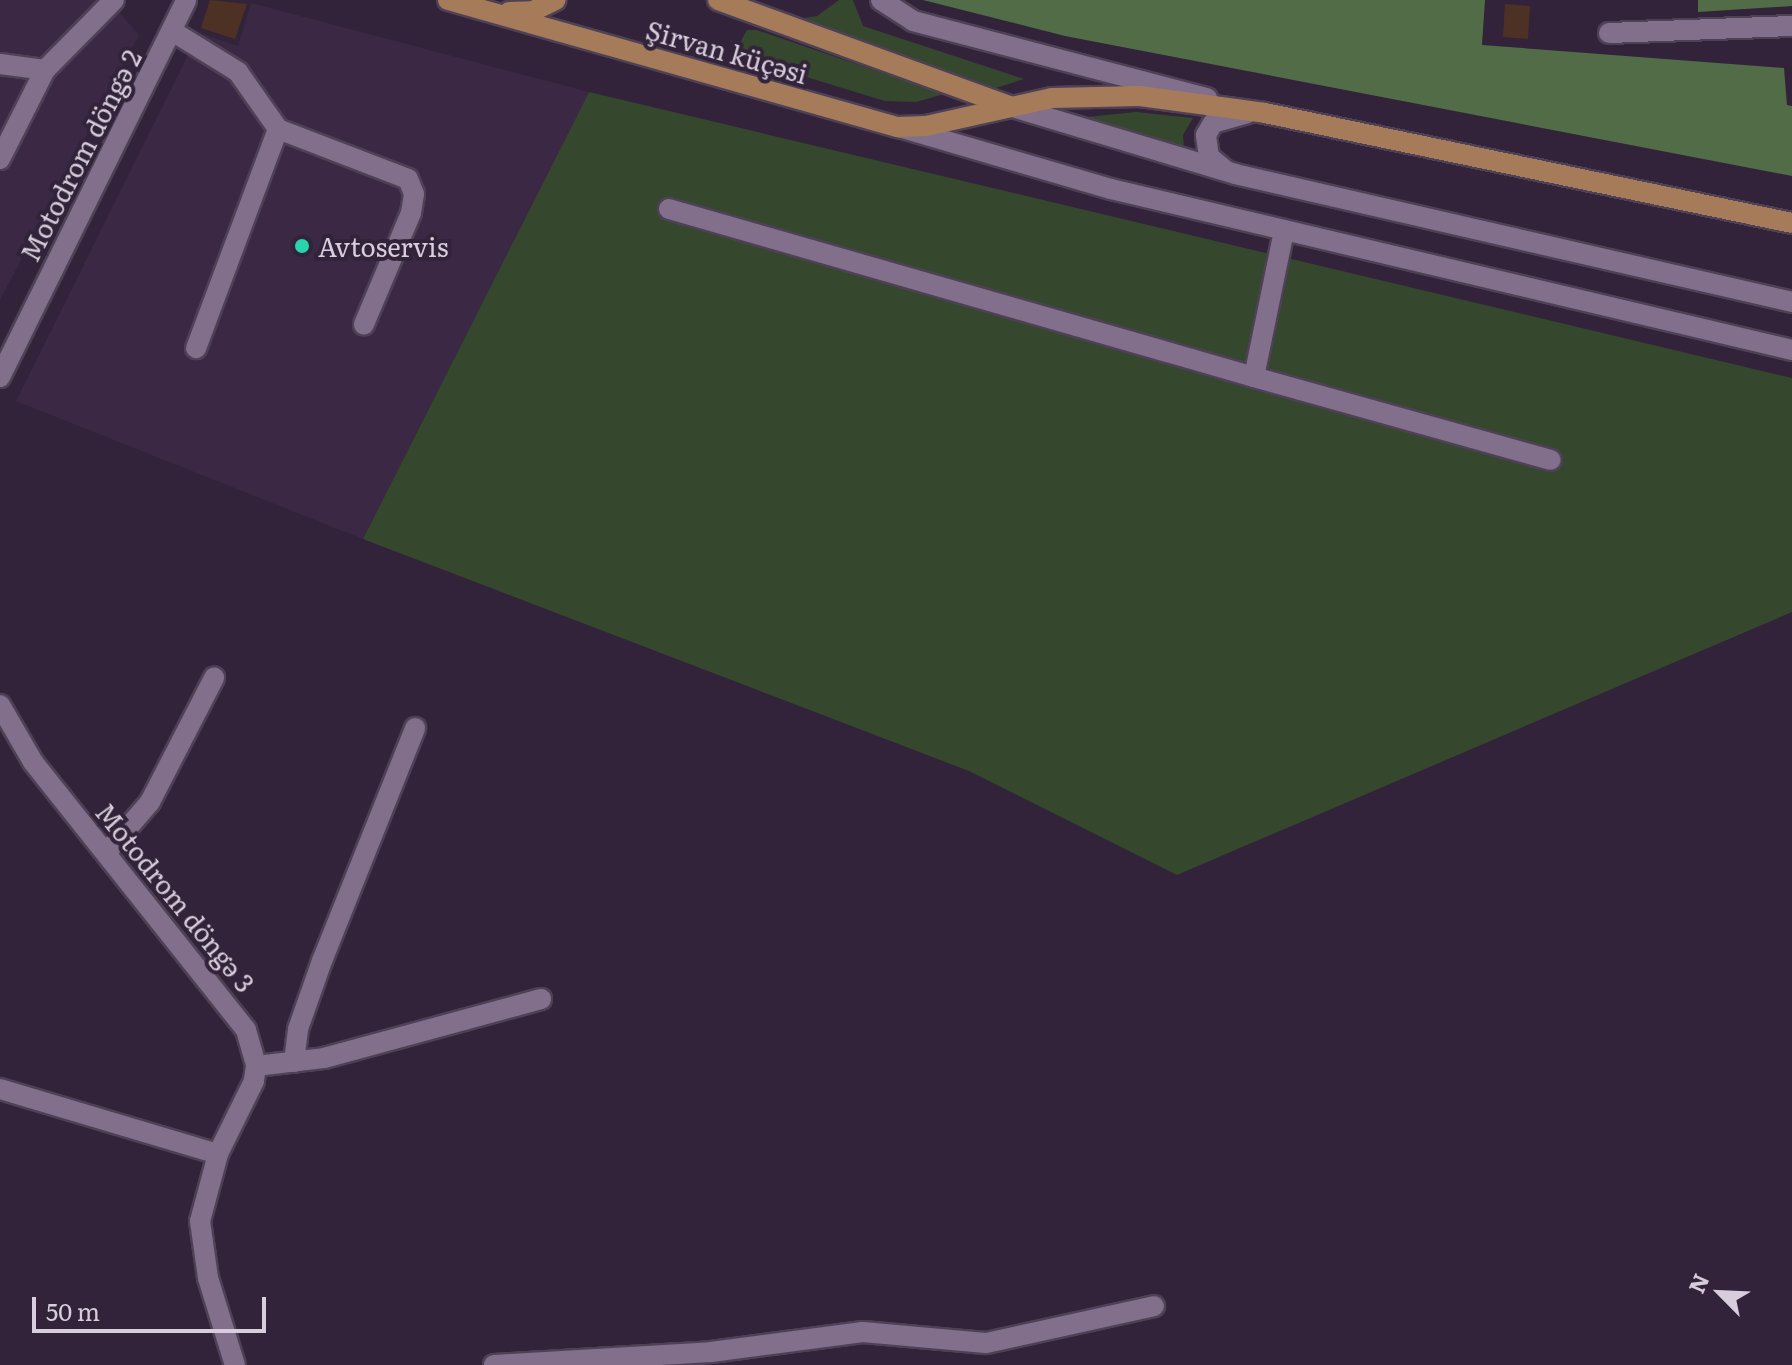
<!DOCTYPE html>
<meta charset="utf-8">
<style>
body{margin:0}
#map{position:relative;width:1792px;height:1365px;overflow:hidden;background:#32233a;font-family:Literata,serif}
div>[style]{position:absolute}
.built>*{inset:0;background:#3b2845}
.green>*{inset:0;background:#35472d}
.forest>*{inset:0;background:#516c46}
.building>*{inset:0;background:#4e3125}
.roads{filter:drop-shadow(2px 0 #4e4155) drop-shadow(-2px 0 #4e4155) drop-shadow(0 2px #4e4155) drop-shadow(0 -2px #4e4155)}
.minor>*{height:20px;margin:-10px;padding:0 10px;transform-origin:10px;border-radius:10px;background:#816f8b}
.major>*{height:20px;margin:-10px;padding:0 10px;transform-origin:10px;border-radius:10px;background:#a67b59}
.dots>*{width:22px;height:22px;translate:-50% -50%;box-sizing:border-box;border:4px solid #32233a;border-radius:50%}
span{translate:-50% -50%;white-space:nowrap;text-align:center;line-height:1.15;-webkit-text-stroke:8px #32233a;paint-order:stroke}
.street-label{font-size:26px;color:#d7cddc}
.poi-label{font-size:26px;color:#d7cddc}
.left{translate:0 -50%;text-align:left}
.north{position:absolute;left:1680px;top:1253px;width:80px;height:80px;-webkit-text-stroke:6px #32233a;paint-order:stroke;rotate:294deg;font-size:22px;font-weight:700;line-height:32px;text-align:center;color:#d7cddc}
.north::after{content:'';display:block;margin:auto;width:28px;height:36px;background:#d7cddc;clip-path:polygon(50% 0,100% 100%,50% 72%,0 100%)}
.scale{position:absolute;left:32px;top:1297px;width:234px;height:36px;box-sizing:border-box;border:4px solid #d7cddc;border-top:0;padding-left:10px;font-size:24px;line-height:28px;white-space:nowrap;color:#d7cddc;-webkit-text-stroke:6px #32233a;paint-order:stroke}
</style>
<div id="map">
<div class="built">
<i style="clip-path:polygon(0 0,109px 0,139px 35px,0 300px)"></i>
<i style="clip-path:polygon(251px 3px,589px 92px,363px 539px,16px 401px,199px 33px,238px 46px)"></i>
</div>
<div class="green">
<i style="clip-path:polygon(839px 0,853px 0,863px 26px,1024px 79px,996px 88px,798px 19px,817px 16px)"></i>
<i style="clip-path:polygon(747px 30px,757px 30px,944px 94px,916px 102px,885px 101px,747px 59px,737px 48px)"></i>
<i style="clip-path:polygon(589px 92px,1792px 378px,1792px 612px,1177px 875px,969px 771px,363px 539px)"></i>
<i style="clip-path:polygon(1136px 112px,1193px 118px,1183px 135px,1184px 148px,1077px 118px)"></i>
</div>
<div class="forest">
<i style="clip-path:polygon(923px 0,1485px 0,1482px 45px,1784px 68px,1787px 105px,1792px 106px,1792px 176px,1065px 36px)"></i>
<i style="clip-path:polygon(1698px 0,1792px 0,1792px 6px,1698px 12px)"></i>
</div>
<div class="building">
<i style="clip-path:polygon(210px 0,247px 4px,235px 39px,201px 28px)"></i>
<i style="clip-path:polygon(1505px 4px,1530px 6px,1528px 39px,1503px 37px)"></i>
</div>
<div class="roads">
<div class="minor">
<i style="left:881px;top:0;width:38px;rotate:33deg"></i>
<i style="left:913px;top:21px;width:304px;rotate:14.7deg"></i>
<i style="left:172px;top:31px;width:78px;rotate:31.8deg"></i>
<i style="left:238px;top:72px;width:70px;rotate:54.9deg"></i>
<i style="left:278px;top:129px;width:234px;rotate:110.5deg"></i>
<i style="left:1609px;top:33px;width:183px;rotate:-2.2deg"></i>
<i style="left:0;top:64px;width:45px;rotate:7.6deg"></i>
<i style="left:1009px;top:106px;width:236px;rotate:16.7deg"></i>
<i style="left:1235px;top:174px;width:572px;rotate:12.94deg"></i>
<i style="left:902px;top:128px;width:218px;rotate:16.3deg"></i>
<i style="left:1111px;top:189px;width:700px;rotate:13.3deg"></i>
<i style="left:278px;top:129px;width:139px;rotate:21deg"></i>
<i style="left:408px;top:179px;width:16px;rotate:68deg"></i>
<i style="left:414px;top:194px;width:19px;rotate:99deg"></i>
<i style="left:411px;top:213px;width:121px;rotate:112.9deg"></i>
<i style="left:0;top:159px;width:100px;rotate:-63.2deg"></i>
<i style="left:45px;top:70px;width:98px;rotate:-45.4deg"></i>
<i style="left:1224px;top:169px;width:19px;rotate:-141deg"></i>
<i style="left:1209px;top:157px;width:22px;rotate:-98deg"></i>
<i style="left:1206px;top:135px;width:14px;rotate:-60deg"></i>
<i style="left:1213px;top:123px;width:35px;rotate:-16deg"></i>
<i style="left:669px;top:209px;width:609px;rotate:16.02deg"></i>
<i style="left:1254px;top:377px;width:149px;rotate:-78.4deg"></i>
<i style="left:0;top:377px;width:420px;rotate:-63.7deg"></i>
<i style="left:1254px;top:377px;width:308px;rotate:15.6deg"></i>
<i style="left:0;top:705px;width:66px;rotate:59.9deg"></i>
<i style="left:33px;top:762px;width:342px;rotate:51.5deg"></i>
<i style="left:246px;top:1030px;width:37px;rotate:74deg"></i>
<i style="left:256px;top:1066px;width:15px;rotate:98deg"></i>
<i style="left:254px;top:1081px;width:81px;rotate:116.3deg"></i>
<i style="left:218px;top:1154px;width:69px;rotate:105deg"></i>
<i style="left:200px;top:1221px;width:58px;rotate:82deg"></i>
<i style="left:208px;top:1278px;width:91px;rotate:72.8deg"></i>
<i style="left:107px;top:852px;width:66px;rotate:-49.3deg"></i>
<i style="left:150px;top:802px;width:140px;rotate:-62.7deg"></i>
<i style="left:294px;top:1062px;width:33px;rotate:-83deg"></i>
<i style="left:298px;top:1029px;width:72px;rotate:-70.6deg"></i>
<i style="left:322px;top:961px;width:251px;rotate:-68.2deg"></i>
<i style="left:256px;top:1066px;width:68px;rotate:-6.7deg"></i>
<i style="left:324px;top:1058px;width:225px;rotate:-15.2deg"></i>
<i style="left:0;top:1089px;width:227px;rotate:16.6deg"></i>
<i style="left:494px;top:1365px;width:217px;rotate:-3.4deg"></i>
<i style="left:711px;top:1352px;width:153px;rotate:-7.5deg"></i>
<i style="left:863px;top:1332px;width:123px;rotate:5.1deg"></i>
<i style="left:986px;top:1343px;width:172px;rotate:-12.4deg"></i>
</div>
<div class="major">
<i style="left:448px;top:0;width:468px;rotate:15.8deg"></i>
<i style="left:898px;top:127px;width:28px;rotate:-2deg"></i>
<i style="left:926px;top:126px;width:129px;rotate:-12.5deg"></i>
<i style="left:1052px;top:98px;width:88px;rotate:-1.3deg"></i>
<i style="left:1140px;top:96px;width:126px;rotate:7.7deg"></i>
<i style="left:1265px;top:113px;width:538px;rotate:11.79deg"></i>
<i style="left:718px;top:0;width:310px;rotate:20deg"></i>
<i style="left:509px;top:12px;width:24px;rotate:-2deg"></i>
<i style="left:533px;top:11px;width:25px;rotate:-26deg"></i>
</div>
</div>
<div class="dots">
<i style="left:302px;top:246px;background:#27d5ad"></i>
</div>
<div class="street-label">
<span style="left:727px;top:51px;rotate:16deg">Şirvan küçəsi</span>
<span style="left:80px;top:155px;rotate:-63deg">Motodrom döngə 2</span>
<span style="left:176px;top:897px;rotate:51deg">Motodrom döngə 3</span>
</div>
<div class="poi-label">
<span class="left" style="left:318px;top:246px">Avtoservis</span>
</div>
<div class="north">N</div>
<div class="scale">50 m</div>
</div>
